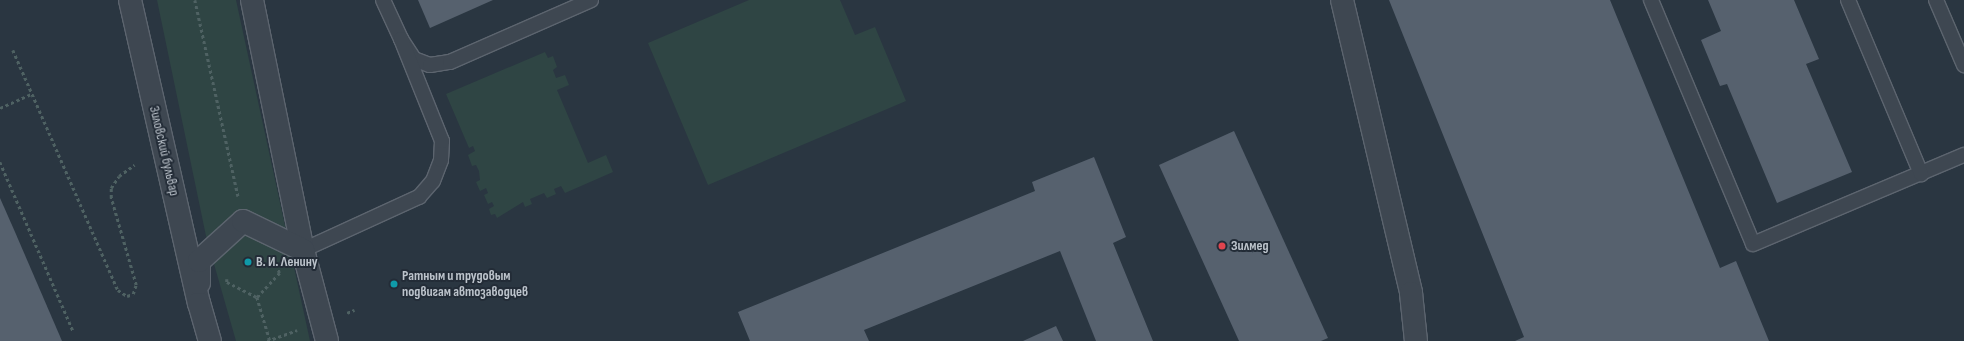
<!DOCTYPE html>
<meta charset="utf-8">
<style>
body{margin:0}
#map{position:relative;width:1964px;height:341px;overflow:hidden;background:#2a3641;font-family:"Sofia Sans Condensed",sans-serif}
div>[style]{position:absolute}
.green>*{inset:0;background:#2f4544}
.building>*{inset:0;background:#56616e}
.path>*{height:2.5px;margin-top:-1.25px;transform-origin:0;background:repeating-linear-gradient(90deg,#4f6263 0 3px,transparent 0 6px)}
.roads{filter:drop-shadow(1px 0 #5d656f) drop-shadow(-1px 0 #5d656f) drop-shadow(0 1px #5d656f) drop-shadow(0 -1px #5d656f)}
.service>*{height:14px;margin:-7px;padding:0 7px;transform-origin:7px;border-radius:7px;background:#3e4751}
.minor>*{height:22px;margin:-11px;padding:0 11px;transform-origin:11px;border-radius:11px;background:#3e4751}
.dots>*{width:11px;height:11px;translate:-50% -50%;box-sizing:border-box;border:2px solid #232c37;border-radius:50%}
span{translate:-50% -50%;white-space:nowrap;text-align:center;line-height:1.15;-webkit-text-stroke:4px #232c37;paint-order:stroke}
.street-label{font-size:14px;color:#bcc3cb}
.poi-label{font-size:14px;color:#bcc3cb;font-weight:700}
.left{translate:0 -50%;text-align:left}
</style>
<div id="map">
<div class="green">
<i style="clip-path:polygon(157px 0,236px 0,310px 341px,236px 341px,206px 236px)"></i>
<i style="clip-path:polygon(749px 0,840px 0,855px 35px,875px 27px,906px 101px,708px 185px,648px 43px)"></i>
<i style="clip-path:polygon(545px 52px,548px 58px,553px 56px,557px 67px,553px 70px,556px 78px,565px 75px,569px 85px,557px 90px,588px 163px,606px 155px,613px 172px,565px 193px,561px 186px,554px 189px,556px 194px,547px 198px,544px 193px,530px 199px,532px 204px,525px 207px,523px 202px,497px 218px,495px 214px,491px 215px,489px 209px,494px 206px,492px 202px,488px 204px,484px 195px,488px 193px,486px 188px,480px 191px,476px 182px,480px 180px,479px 171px,476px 165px,472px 166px,468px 155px,475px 151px,473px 146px,469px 148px,446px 94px)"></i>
</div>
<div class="building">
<i style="clip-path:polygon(418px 0,493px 0,430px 28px)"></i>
<i style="clip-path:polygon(1389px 0,1610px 0,1720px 268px,1736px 261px,1769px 341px,1515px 341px,1524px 337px)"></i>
<i style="clip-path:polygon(1708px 0,1794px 0,1819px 59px,1806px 64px,1852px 172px,1777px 203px,1727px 84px,1720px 86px,1701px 40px,1721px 31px)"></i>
<i style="clip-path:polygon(1234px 131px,1328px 338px,1321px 341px,1239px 341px,1159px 165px)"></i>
<i style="clip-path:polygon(1094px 157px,1126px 237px,1113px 243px,1153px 341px,1096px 341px,1060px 251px,864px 330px,869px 341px,750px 341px,738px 312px,1035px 191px,1032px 182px)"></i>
<i style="clip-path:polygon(0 198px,15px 232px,62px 341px,0 341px)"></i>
<i style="clip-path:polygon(1056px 326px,1063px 341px,1023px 341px)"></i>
</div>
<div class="path">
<i style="left:195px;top:0;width:201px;rotate:77.6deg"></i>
<i style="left:13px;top:50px;width:262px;rotate:66.4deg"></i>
<i style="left:118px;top:290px;width:11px;rotate:34deg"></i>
<i style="left:127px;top:296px;width:6px;rotate:-18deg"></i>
<i style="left:133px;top:294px;width:9px;rotate:-72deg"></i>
<i style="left:136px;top:285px;width:91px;rotate:-106deg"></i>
<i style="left:111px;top:198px;width:10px;rotate:-90deg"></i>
<i style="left:111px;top:188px;width:14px;rotate:-56deg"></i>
<i style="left:119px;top:176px;width:19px;rotate:-36deg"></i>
<i style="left:0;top:108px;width:35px;rotate:-24deg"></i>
<i style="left:0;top:162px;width:184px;rotate:66.6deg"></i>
<i style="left:227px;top:279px;width:3px;rotate:90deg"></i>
<i style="left:227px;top:282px;width:34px;rotate:27deg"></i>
<i style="left:257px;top:297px;width:46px;rotate:73.5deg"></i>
<i style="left:257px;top:297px;width:33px;rotate:-47deg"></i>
<i style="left:279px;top:273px;width:7px;rotate:-106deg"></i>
<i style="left:347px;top:313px;width:8px;rotate:-23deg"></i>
<i style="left:267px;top:341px;width:32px;rotate:-20deg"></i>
</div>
<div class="roads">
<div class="service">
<i style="left:383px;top:0;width:43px;rotate:65.2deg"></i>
<i style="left:401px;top:39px;width:24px;rotate:57deg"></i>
<i style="left:414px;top:59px;width:17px;rotate:21deg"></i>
<i style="left:430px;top:65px;width:20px;rotate:-9deg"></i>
<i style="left:450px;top:62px;width:154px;rotate:-23.7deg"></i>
<i style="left:1651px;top:0;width:264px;rotate:67.3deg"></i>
<i style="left:1753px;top:244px;width:229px;rotate:-22.9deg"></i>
<i style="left:1848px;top:0;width:189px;rotate:67.2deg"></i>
<i style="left:1936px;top:0;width:71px;rotate:66.7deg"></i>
<i style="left:303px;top:250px;width:128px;rotate:-24.6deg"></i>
<i style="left:419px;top:197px;width:21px;rotate:-49deg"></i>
<i style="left:433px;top:181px;width:22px;rotate:-69deg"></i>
<i style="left:441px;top:160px;width:19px;rotate:-87deg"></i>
<i style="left:442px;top:141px;width:110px;rotate:-111.9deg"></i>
</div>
<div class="minor">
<i style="left:130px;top:0;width:311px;rotate:77.2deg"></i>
<i style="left:199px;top:303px;width:40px;rotate:74deg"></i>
<i style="left:252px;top:0;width:255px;rotate:78.5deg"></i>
<i style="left:303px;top:250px;width:94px;rotate:75.2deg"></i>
<i style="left:1342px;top:0;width:301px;rotate:76.7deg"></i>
<i style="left:1411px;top:293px;width:48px;rotate:84.1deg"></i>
<i style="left:199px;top:283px;width:22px;rotate:-90deg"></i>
<i style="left:199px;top:261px;width:59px;rotate:-42.3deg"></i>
<i style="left:243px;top:221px;width:67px;rotate:25.8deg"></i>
</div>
</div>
<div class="dots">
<i style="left:1222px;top:246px;background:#e0444e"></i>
<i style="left:248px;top:262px;background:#0f9aa8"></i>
<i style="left:394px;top:284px;background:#0f9aa8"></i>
</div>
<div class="street-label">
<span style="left:164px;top:151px;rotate:77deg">Зиловский бульвар</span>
</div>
<div class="poi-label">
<span class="left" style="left:1231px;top:246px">Зилмед</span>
<span class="left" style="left:256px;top:262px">В. И. Ленину</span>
<span class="left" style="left:402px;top:284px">Ратным и трудовым<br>подвигам автозаводцев</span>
</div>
</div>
